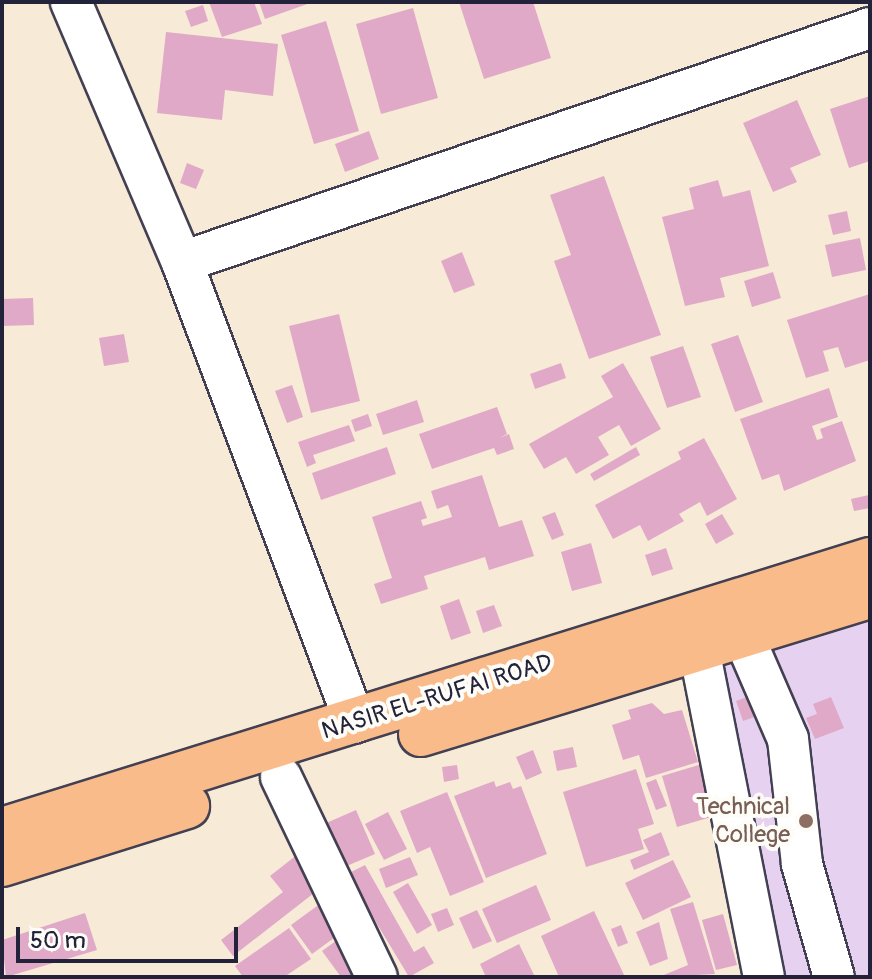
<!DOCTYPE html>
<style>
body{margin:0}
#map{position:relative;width:872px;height:979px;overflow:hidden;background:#f7ead6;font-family:Pangolin,sans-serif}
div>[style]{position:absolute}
.built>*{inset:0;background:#e6d2f0}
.building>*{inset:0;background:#e1a9c8}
.roads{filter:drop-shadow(2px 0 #424052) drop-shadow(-2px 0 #424052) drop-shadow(0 2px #424052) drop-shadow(0 -2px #424052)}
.minor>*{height:40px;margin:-20px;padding:0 20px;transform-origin:20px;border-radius:20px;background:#fff}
.major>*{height:44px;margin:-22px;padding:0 22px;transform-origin:22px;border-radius:22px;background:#fabb8b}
.dots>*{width:22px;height:22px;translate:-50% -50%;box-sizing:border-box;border:4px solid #fdfcf7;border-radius:50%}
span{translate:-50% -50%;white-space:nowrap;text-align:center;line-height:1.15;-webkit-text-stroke:8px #fdfcf7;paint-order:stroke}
.street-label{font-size:24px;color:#22223b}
.education-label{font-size:24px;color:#785e54}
.right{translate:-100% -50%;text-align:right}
.frame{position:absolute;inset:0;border:4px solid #22223b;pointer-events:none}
.scale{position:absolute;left:16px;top:927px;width:222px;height:36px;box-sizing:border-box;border:4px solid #22223b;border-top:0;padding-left:10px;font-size:24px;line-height:28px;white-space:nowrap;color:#22223b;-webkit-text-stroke:6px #fdfcf7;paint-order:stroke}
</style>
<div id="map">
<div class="built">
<i style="clip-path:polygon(870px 615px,870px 977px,773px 977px,710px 664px)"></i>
</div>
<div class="building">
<i style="clip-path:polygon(209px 2px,254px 2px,262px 24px,222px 37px)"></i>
<i style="clip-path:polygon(259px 2px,313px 2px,265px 19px)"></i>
<i style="clip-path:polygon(459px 2px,533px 2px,551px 58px,484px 79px)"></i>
<i style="clip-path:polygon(203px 5px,208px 21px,191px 27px,185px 11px)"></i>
<i style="clip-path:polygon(413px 8px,438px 98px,381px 114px,356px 24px)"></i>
<i style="clip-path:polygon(326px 21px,359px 131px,314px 144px,281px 35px)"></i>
<i style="clip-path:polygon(166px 32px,278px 44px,273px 96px,225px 90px,222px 120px,157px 113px)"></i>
<i style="clip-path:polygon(870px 96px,870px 161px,849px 168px,830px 109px)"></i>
<i style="clip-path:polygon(797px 100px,821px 155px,790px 168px,797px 182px,773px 192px,743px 123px)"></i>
<i style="clip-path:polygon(369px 131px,379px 159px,345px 172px,335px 144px)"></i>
<i style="clip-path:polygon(187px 163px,204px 170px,196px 189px,180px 183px)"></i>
<i style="clip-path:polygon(604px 176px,661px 335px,589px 359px,554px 261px,571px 255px,550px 195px)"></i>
<i style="clip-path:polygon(718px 180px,723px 197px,750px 190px,769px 266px,720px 278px,725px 297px,685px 306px,662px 217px,694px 209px,689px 188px)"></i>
<i style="clip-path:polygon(847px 211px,851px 231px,833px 235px,828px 215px)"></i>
<i style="clip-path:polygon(860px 238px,866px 270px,832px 277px,825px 245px)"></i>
<i style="clip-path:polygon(462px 252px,475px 285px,454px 293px,441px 261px)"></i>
<i style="clip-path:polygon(773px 272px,781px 298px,752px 307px,744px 281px)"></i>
<i style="clip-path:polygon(870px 294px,870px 360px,845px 368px,838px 347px,823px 351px,829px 371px,806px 378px,787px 320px)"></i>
<i style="clip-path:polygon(33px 298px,34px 325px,2px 326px,2px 299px)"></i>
<i style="clip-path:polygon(339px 314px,360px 401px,311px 413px,289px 326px)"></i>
<i style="clip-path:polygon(124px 334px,129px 362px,104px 366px,99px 338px)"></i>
<i style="clip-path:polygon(738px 335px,763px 402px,735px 412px,711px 344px)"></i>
<i style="clip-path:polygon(683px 346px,701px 397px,667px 408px,650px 357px)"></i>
<i style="clip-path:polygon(561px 363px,566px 378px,535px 389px,530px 374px)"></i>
<i style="clip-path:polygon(623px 363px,661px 429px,631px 446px,619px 425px,598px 437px,609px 455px,576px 474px,566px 457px,544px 469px,529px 444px,613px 397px,601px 376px)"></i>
<i style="clip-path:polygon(292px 385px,303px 417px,287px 423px,275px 391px)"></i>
<i style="clip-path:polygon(829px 388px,838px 417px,812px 426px,817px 440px,823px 438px,820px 429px,842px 421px,856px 461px,784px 491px,779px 474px,762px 480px,740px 419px)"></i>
<i style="clip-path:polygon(417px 400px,424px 422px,383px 435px,376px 414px)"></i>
<i style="clip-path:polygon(497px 407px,507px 434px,500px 438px,509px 434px,514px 449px,497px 455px,494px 448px,432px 469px,419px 434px)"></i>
<i style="clip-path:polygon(368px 414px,372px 426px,355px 432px,351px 420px)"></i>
<i style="clip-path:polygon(349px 425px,355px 441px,313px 455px,316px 463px,307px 467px,298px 442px)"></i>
<i style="clip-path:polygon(704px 438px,737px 499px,707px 516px,700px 502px,679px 514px,684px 521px,648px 541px,640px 525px,613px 539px,595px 505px,681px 459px,678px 452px)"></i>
<i style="clip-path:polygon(387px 447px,396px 474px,321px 500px,312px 473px)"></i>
<i style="clip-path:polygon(636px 447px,640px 455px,594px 481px,590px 474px)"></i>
<i style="clip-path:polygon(482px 475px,499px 527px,522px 520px,534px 556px,489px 570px,485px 557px,424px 576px,428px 589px,381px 604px,374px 584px,392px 578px,372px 517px,421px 501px,427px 518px,421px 520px,423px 526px,452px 517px,448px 505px,437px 509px,431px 491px)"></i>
<i style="clip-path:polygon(869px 495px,870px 508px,854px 511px,851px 499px)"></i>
<i style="clip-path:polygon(555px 512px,564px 535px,552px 540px,542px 517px)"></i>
<i style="clip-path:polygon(722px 514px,734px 534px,716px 544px,705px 524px)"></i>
<i style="clip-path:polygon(591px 543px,602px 583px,572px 591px,561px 552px)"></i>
<i style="clip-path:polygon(666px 548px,673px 569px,652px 576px,645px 555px)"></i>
<i style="clip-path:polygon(459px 599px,471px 633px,451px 640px,440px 606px)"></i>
<i style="clip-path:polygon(494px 605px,502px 626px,483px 633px,476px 611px)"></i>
<i style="clip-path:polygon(750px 696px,757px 716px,743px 721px,736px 701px)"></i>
<i style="clip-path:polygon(831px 697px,844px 728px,815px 739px,806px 718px,817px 714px,813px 704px)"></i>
<i style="clip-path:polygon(652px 703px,664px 714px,682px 710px,698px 762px,646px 778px,639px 755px,623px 760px,612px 725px,631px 719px,628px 710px)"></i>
<i style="clip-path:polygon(573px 747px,577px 767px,557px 771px,553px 751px)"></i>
<i style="clip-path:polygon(533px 750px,542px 773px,526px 780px,516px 757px)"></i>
<i style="clip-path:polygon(702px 764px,718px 815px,677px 827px,662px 776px)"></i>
<i style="clip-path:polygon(457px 765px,459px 779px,444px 782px,442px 767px)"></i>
<i style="clip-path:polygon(636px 769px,654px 824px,638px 829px,644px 849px,586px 867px,563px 792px)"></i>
<i style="clip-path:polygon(656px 779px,667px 806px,656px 810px,646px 783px)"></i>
<i style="clip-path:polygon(494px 781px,496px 787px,510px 782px,513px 789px,521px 786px,547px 854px,486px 878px,454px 796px)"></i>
<i style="clip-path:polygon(447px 792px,484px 882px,450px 896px,430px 847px,417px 853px,400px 811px)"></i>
<i style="clip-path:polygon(356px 810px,375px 854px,342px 868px,324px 824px)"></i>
<i style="clip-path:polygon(388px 812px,407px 849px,384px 860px,365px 824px)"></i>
<i style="clip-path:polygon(661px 832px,670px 855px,634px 870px,630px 860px,649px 852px,643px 840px)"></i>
<i style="clip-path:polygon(298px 854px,323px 886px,233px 956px,221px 940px,283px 892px,270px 876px)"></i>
<i style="clip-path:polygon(410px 857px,418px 875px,386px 888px,379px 869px)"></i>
<i style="clip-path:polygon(673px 860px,691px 897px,643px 920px,625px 883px)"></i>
<i style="clip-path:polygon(365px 865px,414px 952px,424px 946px,434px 963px,409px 977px,347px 874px)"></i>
<i style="clip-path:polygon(408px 883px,432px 925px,417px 934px,393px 892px)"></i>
<i style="clip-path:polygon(536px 885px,551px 920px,497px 943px,482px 909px)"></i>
<i style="clip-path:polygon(328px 898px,349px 927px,312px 954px,291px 925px)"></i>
<i style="clip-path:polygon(693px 902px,715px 974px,659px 977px,688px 965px,670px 909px)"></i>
<i style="clip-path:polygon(447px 908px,454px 925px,438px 932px,431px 914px)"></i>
<i style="clip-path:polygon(477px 910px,492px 941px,473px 949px,459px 918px)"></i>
<i style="clip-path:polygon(594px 911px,624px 975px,559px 977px,541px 936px)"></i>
<i style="clip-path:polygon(85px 913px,97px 950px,6px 977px,2px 940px)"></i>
<i style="clip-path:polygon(723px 914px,737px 965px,716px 970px,702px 920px)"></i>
<i style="clip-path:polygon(659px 922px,668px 959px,650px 966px,636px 932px)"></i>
<i style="clip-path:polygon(621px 925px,628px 943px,618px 947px,611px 929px)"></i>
<i style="clip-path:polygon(289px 928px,311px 959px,284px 977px,243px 977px,235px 966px)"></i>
<i style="clip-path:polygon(344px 935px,366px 964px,348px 977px,341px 977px,322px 951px)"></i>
<i style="clip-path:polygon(519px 944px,535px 977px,486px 977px,480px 964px)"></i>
</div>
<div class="roads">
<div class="minor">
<i style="left:71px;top:2px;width:283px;rotate:66.9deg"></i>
<i style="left:182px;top:262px;width:492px;rotate:69.4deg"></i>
<i style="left:182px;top:262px;width:727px;rotate:-18.78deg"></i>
<i style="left:743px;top:635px;width:113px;rotate:66.6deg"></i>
<i style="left:788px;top:739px;width:126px;rotate:83.6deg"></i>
<i style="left:802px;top:864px;width:117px;rotate:74.2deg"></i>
<i style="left:699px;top:649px;width:334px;rotate:78.8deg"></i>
<i style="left:281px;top:777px;width:222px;rotate:64.4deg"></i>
</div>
<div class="major">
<i style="left:421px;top:734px;width:470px;rotate:-17.1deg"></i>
<i style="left:2px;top:830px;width:909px;rotate:-17.28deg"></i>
<i style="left:2px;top:864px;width:194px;rotate:-17.4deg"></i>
</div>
</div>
<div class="dots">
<i style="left:806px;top:821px;background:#8d6e63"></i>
</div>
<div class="street-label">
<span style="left:437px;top:697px;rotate:-17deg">NASIR EL-RUFAI ROAD</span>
</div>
<div class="education-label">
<span class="right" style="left:790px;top:821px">Technical<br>College</span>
</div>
<div class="frame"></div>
<div class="scale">50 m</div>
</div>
